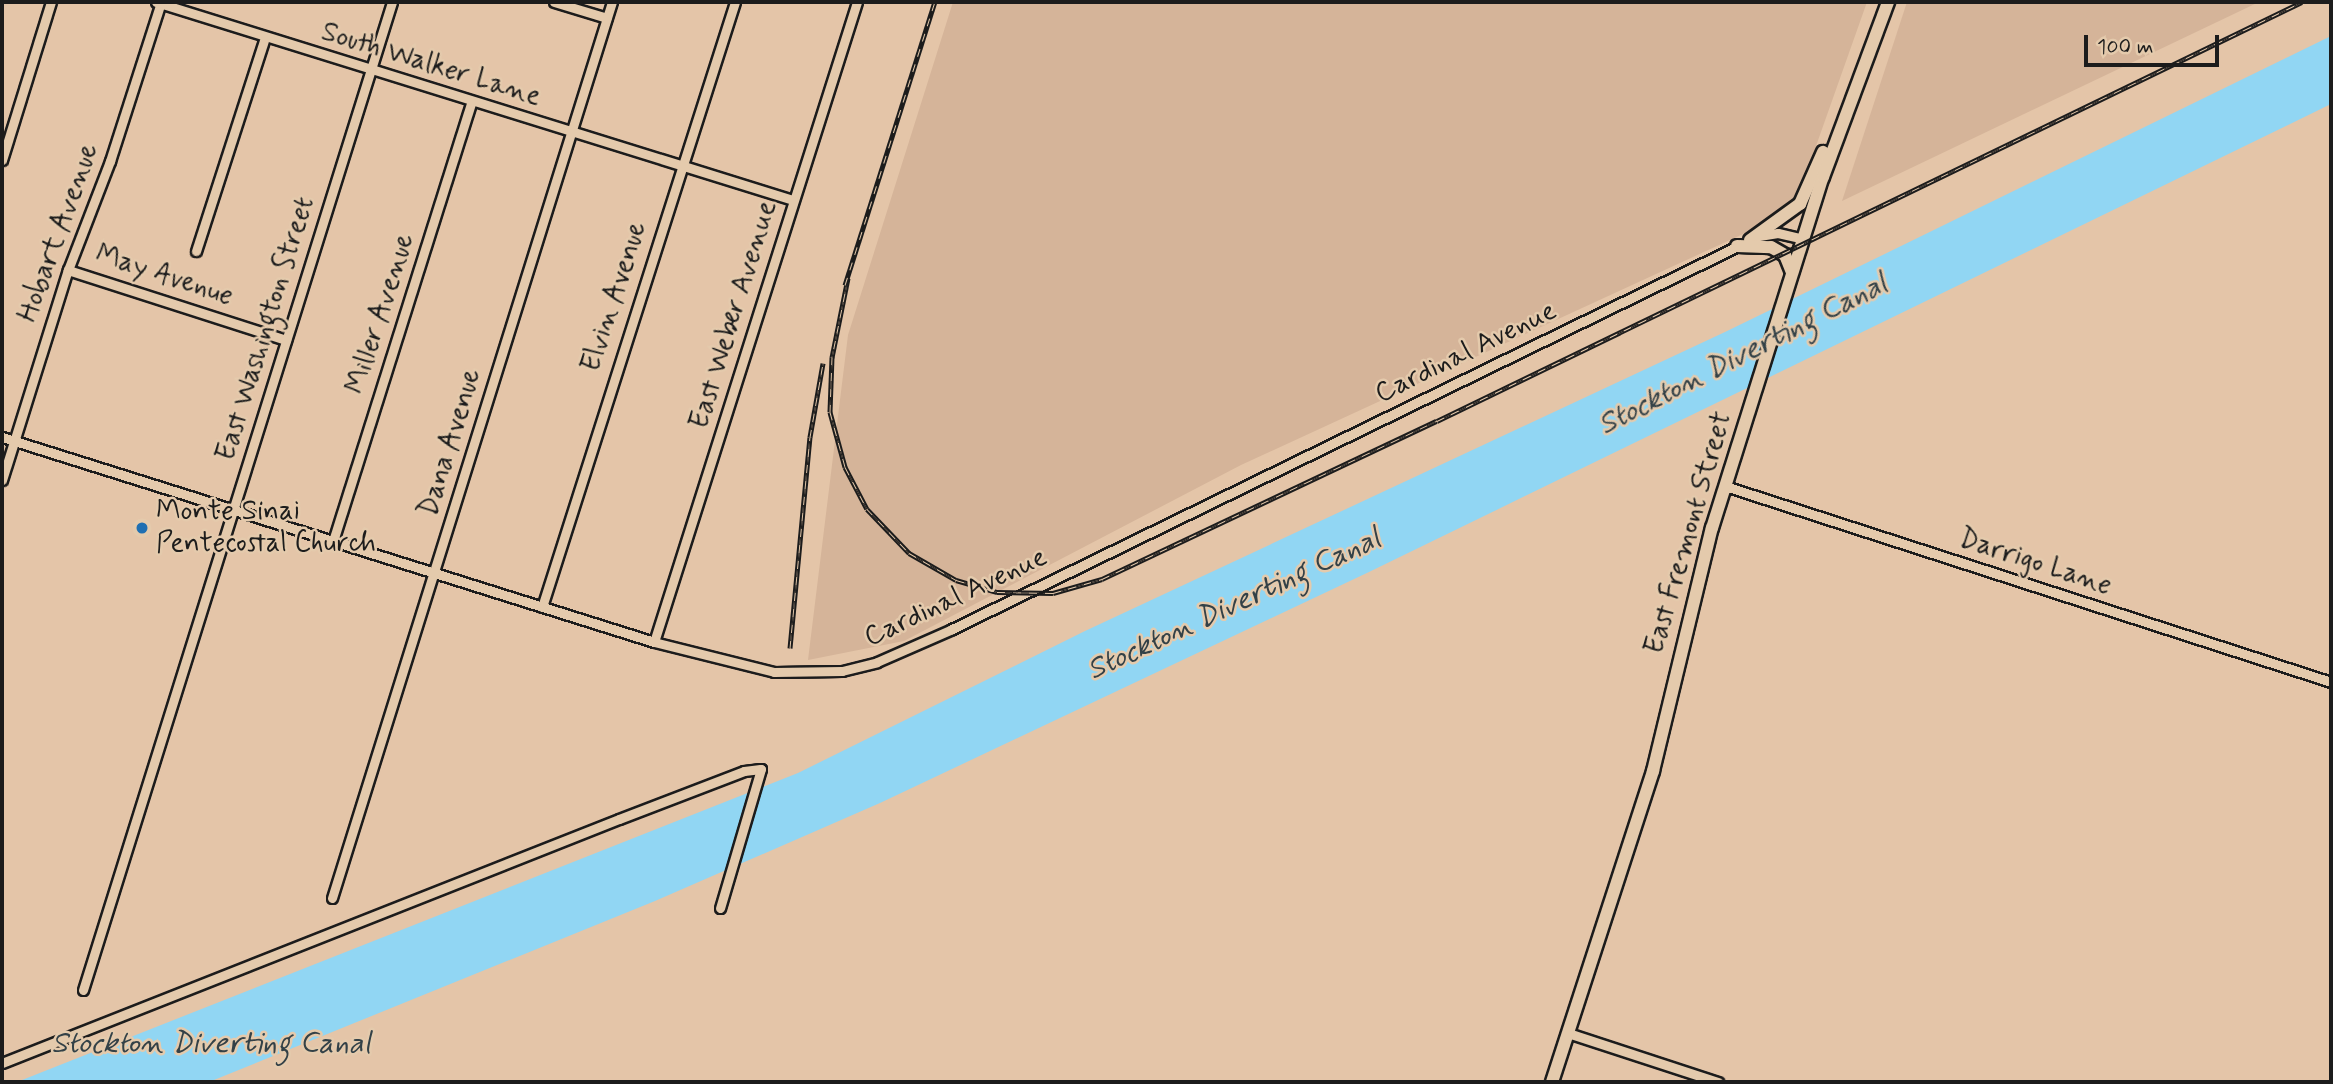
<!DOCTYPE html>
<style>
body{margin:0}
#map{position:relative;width:2333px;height:1084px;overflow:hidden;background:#e4c5a8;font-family:Mynerve,sans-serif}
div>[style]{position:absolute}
.built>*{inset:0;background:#d5b499}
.water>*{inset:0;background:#91d6f3}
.roads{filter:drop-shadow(2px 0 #1c1c1c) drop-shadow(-2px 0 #1c1c1c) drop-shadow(0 2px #1c1c1c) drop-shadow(0 -2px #1c1c1c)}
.street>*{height:9px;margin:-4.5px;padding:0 4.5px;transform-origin:4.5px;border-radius:4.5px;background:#e4caac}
.secondary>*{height:12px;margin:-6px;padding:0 6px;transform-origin:6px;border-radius:6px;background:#e4caac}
.rail>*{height:5px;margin-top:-2.5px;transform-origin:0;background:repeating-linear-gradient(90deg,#e4caac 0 8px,#1c1c1c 0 16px);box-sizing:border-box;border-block:2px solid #1c1c1c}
.dots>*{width:19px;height:19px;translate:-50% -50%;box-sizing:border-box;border:4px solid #e4caac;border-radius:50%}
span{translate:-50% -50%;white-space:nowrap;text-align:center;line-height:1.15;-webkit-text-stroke:5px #e4caac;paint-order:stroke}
.street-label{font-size:28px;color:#1c1c1c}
.poi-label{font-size:28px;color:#1c1c1c}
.left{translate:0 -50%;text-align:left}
.water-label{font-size:30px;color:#334147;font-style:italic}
.frame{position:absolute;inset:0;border:4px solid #1c1c1c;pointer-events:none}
.scale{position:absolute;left:2084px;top:35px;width:135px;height:32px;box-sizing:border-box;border:4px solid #1c1c1c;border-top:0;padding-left:9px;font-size:21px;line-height:24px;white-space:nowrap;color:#1c1c1c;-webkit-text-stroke:5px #e4caac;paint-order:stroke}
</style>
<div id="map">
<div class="built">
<i style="clip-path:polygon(953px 2px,1867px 2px,1793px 211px,1241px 465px,904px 641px,808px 660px,848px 335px)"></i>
<i style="clip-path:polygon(1907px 2px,2259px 2px,1842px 201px)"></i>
</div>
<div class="water">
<i style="clip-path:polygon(2331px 36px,2331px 104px,1369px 572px,880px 803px,655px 901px,209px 1082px,17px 1082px,798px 773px,1085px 631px,1725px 332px)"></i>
</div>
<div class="roads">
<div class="street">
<i style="left:156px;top:2px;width:667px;rotate:17.27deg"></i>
<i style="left:554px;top:2px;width:55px;rotate:16.8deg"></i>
<i style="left:2px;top:160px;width:165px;rotate:-72.8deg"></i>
<i style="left:1759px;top:236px;width:19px;rotate:-9deg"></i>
<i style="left:1778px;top:233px;width:26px;rotate:13deg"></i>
<i style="left:196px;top:251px;width:225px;rotate:-72.1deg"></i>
<i style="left:68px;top:270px;width:229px;rotate:17.8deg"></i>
<i style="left:2px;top:437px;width:683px;rotate:17.45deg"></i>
<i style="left:654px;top:642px;width:124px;rotate:14deg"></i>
<i style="left:774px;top:672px;width:68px;rotate:-0.8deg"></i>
<i style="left:842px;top:671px;width:36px;rotate:-14deg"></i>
<i style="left:877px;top:662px;width:82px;rotate:-23.7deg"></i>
<i style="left:952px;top:629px;width:877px;rotate:-25.98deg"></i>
<i style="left:2px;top:480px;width:220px;rotate:-72.6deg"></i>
<i style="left:68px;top:270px;width:117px;rotate:-68.9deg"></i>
<i style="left:110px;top:161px;width:167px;rotate:-72.2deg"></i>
<i style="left:1725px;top:486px;width:637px;rotate:17.92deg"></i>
<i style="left:333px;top:541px;width:461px;rotate:-72.5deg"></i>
<i style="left:542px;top:607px;width:635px;rotate:-72.31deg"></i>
<i style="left:654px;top:642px;width:671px;rotate:-72.4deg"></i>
<i style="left:332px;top:898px;width:939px;rotate:-72.65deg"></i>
<i style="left:83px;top:990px;width:1035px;rotate:-72.63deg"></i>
<i style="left:1568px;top:1033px;width:158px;rotate:18.1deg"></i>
<i style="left:2px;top:1063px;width:663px;rotate:-21.58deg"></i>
<i style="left:619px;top:819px;width:134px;rotate:-21deg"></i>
<i style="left:744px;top:771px;width:17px;rotate:-7deg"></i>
<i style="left:761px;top:769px;width:145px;rotate:106.4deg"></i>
</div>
<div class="secondary">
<i style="left:1750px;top:240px;width:62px;rotate:-35.8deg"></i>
<i style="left:1800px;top:204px;width:57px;rotate:-66.1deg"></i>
<i style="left:1737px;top:246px;width:34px;rotate:2deg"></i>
<i style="left:1771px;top:247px;width:16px;rotate:30deg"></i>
<i style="left:1785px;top:255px;width:18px;rotate:68deg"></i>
<i style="left:1552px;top:1082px;width:327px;rotate:-72deg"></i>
<i style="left:1653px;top:771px;width:250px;rotate:-76.4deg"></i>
<i style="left:1712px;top:528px;width:368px;rotate:-72.5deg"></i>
<i style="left:1823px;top:177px;width:187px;rotate:-69.6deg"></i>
</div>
</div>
<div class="rail">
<i style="left:848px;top:278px;width:81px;rotate:101.4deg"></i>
<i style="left:832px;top:357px;width:55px;rotate:92.1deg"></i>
<i style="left:830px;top:412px;width:57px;rotate:74.7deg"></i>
<i style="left:845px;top:467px;width:47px;rotate:62.4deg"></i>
<i style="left:867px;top:509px;width:61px;rotate:46.3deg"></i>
<i style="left:909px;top:553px;width:54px;rotate:29.9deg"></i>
<i style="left:956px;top:580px;width:43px;rotate:16.3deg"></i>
<i style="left:997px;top:592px;width:56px;rotate:1deg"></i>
<i style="left:1053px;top:593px;width:51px;rotate:-15.9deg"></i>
<i style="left:1102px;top:579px;width:370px;rotate:-25.3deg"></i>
<i style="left:1437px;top:421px;width:961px;rotate:-25.85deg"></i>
<i style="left:845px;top:285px;width:297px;rotate:-72.4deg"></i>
<i style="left:790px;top:648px;width:212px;rotate:-84.6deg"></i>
<i style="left:810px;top:437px;width:75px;rotate:-80deg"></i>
</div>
<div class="dots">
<i style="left:142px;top:528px;background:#1f6fb2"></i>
</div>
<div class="street-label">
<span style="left:431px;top:65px;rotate:17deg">South Walker Lane</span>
<span style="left:59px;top:233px;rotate:-70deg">Hobart Avenue</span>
<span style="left:164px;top:276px;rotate:18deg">May Avenue</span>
<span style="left:615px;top:297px;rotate:-72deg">Elvin Avenue</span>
<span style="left:381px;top:314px;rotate:-72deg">Miller Avenue</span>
<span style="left:734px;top:315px;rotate:-73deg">East Weber Avenue</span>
<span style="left:266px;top:329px;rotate:-73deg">East Washington Street</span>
<span style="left:1466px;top:353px;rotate:-26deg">Cardinal Avenue</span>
<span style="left:451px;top:443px;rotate:-73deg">Dana Avenue</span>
<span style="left:1689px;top:533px;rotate:-74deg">East Fremont Street</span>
<span style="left:2035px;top:563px;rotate:18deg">Darrigo Lane</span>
<span style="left:956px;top:598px;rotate:-25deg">Cardinal Avenue</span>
</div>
<div class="poi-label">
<span class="left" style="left:156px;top:528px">Monte Sinai<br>Pentecostal Church</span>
</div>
<div class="water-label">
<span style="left:1743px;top:355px;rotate:-27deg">Stockton Diverting Canal</span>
<span style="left:1234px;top:605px;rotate:-25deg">Stockton Diverting Canal</span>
<span style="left:211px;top:1044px">Stockton Diverting Canal</span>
</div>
<div class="frame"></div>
<div class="scale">100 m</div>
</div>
